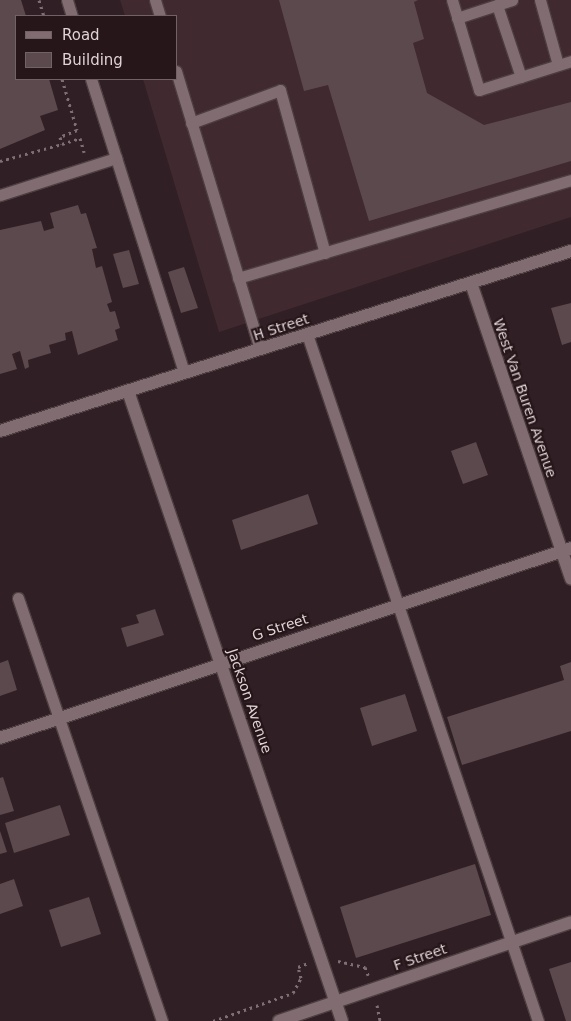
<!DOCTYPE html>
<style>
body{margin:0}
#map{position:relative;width:571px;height:1021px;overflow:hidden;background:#301f24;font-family:"DejaVu Sans",sans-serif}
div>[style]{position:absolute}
.built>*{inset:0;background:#40292f}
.building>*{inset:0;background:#5c494e}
.path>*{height:3px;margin-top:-1.5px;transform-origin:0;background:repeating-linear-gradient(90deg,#7e6f73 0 2.5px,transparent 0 6.5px)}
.roads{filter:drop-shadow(1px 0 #4c3e41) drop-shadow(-1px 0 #4c3e41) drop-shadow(0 1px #4c3e41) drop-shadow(0 -1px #4c3e41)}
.service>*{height:11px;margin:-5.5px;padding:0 5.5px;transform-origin:5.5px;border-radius:5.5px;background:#806c71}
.minor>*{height:12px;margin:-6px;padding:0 6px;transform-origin:6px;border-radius:6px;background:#806c71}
.tertiary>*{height:12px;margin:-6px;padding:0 6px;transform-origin:6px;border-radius:6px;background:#806c71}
span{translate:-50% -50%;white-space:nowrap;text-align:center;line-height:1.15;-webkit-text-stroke:4.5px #26161a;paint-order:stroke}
.street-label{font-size:14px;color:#dfd3d6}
.legend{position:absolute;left:15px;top:15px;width:162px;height:65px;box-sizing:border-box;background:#26161a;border:1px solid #706265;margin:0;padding:6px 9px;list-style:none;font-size:15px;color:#dfd3d6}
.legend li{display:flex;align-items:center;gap:10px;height:25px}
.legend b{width:25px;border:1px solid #706265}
</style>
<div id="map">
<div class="built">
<i style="clip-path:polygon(120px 0,571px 0,571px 217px,219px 332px,143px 79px,176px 79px,176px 16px,125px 16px)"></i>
</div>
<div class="building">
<i style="clip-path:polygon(0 0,21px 0,26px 16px,16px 16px,16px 79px,49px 79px,58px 110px,40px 116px,45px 130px,0 149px)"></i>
<i style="clip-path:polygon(279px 0,418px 0,414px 2px,424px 39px,413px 43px,427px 93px,484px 125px,571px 102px,571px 161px,369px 221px,328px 85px,304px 91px)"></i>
<i style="clip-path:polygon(78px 205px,81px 214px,86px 213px,97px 248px,92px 249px,96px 268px,102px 266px,112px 302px,107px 304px,110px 312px,115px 311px,120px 328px,115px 330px,118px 340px,78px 355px,72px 331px,65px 333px,66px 340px,49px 345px,51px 353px,28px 360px,29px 367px,25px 369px,20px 351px,12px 354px,17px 369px,0 374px,0 230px,41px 221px,44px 231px,54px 228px,50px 213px)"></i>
<i style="clip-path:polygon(129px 250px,139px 284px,123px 288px,113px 254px)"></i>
<i style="clip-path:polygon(184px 267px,198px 308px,181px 313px,168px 272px)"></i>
<i style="clip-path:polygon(571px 303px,571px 342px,562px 345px,551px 308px)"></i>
<i style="clip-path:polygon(476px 442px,488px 475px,463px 484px,451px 451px)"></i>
<i style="clip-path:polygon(308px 494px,318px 524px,241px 550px,232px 520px)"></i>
<i style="clip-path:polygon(155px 609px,164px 635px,127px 647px,121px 628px,139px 623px,136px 615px)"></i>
<i style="clip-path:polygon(8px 660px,17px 690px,0 696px,0 663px)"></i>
<i style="clip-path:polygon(571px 662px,571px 731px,462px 765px,447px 717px,564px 680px,560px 666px)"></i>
<i style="clip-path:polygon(405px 694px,417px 731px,372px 746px,360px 708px)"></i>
<i style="clip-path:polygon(3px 777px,14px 811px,0 815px,0 778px)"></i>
<i style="clip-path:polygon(60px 805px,70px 835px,14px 853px,5px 823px)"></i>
<i style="clip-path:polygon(0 831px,7px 852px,0 854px)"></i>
<i style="clip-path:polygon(475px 864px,491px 915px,356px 958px,340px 907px)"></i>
<i style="clip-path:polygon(14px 879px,23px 906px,0 914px,0 884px)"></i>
<i style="clip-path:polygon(89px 897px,101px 934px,61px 947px,49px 910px)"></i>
<i style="clip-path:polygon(571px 962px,571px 1021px,566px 1021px,549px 969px)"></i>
</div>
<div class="path">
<i style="left:39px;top:0;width:17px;rotate:73deg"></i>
<i style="left:62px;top:79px;width:53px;rotate:73.6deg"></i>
<i style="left:77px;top:130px;width:18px;rotate:158deg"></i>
<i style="left:60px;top:137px;width:7px;rotate:74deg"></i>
<i style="left:62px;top:144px;width:19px;rotate:-18deg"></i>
<i style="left:80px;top:138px;width:15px;rotate:74deg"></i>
<i style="left:0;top:161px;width:64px;rotate:-15.3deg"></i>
<i style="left:338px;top:961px;width:28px;rotate:13deg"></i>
<i style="left:365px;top:967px;width:9px;rotate:69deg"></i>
<i style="left:377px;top:1005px;width:16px;rotate:79deg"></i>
<i style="left:213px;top:1021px;width:85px;rotate:-19.3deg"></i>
<i style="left:293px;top:993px;width:17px;rotate:-62deg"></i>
<i style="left:301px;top:978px;width:11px;rotate:-105deg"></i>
<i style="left:298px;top:967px;width:9px;rotate:-21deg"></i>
</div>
<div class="roads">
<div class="service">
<i style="left:67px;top:0;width:17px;rotate:73deg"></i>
<i style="left:155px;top:0;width:17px;rotate:73deg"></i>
<i style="left:452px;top:0;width:94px;rotate:73.3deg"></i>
<i style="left:479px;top:90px;width:96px;rotate:-17.5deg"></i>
<i style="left:540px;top:0;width:67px;rotate:74.5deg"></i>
<i style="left:497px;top:5px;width:76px;rotate:71.6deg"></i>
<i style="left:457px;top:18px;width:58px;rotate:-18.1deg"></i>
<i style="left:176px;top:71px;width:290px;rotate:73.2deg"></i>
<i style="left:91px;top:79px;width:308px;rotate:72.4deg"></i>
<i style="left:191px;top:123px;width:95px;rotate:-20.3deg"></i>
<i style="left:280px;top:90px;width:169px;rotate:74.6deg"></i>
<i style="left:0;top:195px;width:122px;rotate:-17.7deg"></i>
<i style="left:238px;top:278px;width:347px;rotate:-16.4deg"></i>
<i style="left:307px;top:334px;width:725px;rotate:71.42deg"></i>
<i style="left:18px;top:598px;width:447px;rotate:71.2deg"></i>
</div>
<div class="minor">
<i style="left:471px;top:283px;width:312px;rotate:71.3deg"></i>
<i style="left:128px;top:391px;width:665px;rotate:71.24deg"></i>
<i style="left:0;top:738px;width:602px;rotate:-18.4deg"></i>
</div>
<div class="tertiary">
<i style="left:0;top:431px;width:599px;rotate:-17.5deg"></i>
<i style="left:279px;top:1021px;width:308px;rotate:-18.7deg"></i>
</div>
</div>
<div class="street-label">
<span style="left:281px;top:327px;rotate:-18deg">H Street</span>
<span style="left:525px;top:398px;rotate:71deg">West Van Buren Avenue</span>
<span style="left:280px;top:627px;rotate:-18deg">G Street</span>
<span style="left:250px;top:701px;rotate:71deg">Jackson Avenue</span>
<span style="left:420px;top:957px;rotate:-19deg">F Street</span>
</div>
<ul class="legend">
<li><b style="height:6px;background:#806c71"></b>Road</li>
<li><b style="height:14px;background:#5c494e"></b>Building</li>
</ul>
</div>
